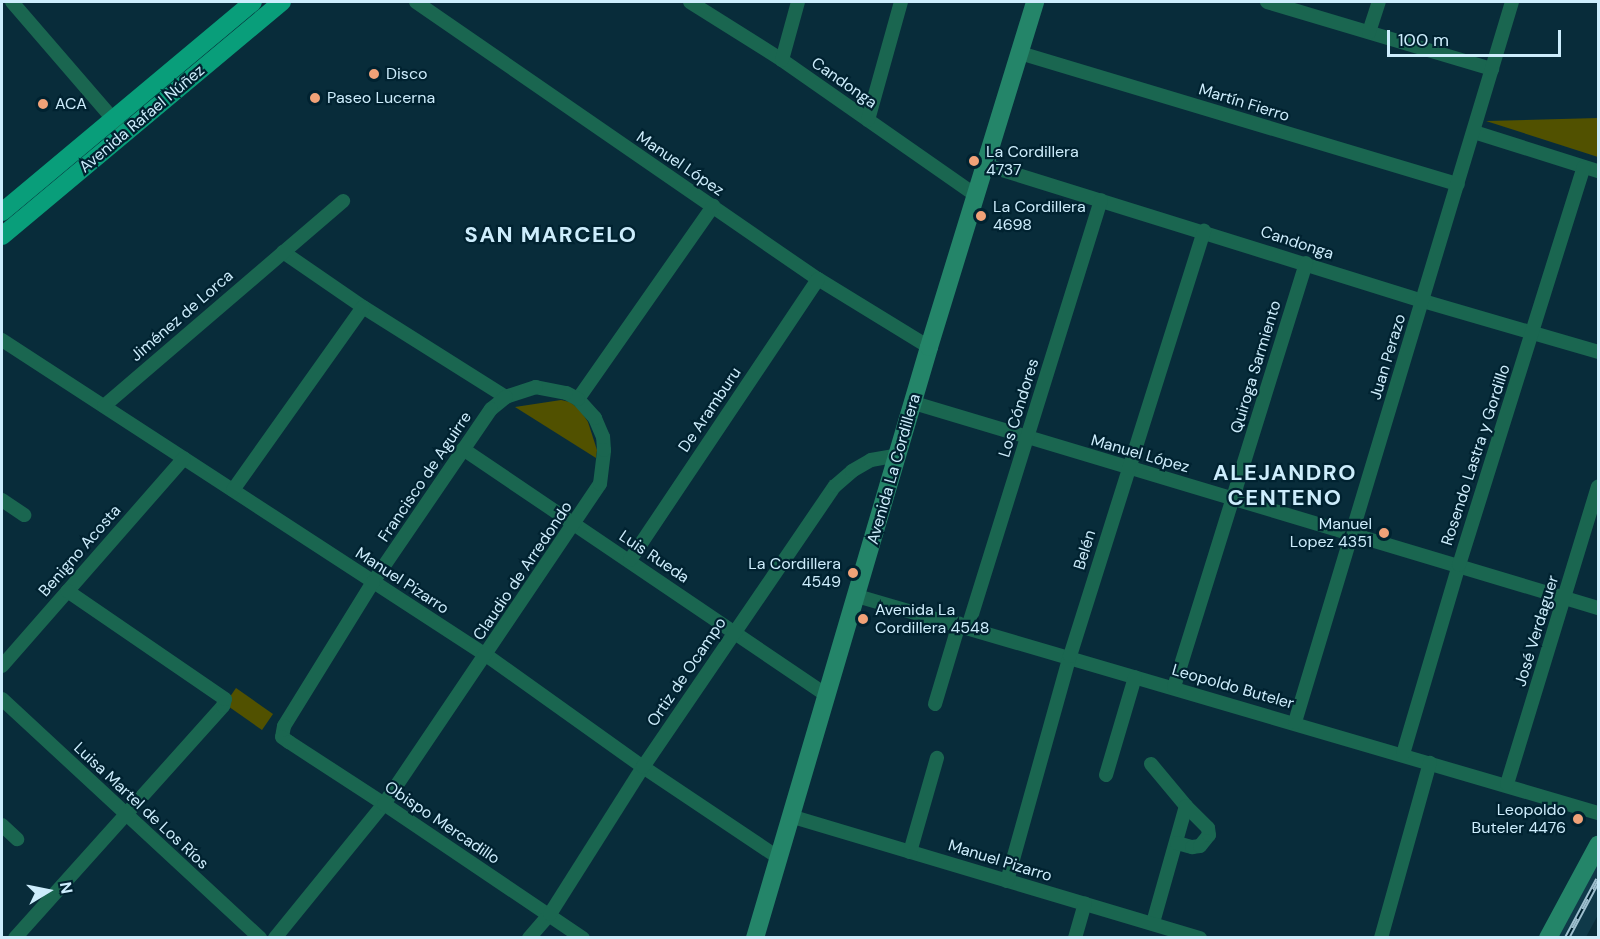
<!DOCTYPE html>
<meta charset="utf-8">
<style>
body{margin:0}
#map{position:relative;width:1600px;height:939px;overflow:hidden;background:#082c3a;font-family:"DM Sans",sans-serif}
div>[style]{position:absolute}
.built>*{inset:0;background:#0f3949}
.green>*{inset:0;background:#515100}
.street>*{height:14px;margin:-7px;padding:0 7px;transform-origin:7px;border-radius:7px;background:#1a6650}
.secondary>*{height:18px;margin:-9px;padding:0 9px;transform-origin:9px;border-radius:9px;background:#248569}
.primary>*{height:18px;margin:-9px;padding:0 9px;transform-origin:9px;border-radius:9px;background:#099e7a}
.rail>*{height:6px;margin-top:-3px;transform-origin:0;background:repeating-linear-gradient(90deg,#002230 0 11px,#9ebfce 0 22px);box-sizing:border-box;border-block:2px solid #9ebfce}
.dots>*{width:16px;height:16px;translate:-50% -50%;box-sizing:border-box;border:3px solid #002230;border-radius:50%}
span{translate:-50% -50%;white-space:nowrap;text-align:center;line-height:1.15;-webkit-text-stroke:4.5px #002230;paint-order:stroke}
.poi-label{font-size:16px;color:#cdedfc}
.left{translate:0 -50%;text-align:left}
.right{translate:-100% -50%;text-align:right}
.street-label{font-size:16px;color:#cdedfc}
.district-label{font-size:22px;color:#cdedfc;font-weight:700;letter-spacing:1.5px}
.frame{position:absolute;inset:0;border:3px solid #cdedfc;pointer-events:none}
.north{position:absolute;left:18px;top:861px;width:60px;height:60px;-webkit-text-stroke:4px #002230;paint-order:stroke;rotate:80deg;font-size:16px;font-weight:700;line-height:24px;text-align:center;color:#cdedfc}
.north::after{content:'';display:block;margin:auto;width:21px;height:27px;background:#cdedfc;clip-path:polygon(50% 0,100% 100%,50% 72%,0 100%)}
.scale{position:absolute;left:1387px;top:30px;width:174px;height:27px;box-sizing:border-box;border:3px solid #cdedfc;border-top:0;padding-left:8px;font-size:18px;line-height:21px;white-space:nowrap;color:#cdedfc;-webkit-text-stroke:4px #002230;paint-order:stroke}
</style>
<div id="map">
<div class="built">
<i style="clip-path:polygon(1598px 857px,1598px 915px,1586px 937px,1554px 938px)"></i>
</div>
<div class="green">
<i style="clip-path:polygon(1598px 118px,1598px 157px,1486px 121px)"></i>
<i style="clip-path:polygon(561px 400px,570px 402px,580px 410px,588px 422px,597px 450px,596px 458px,515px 407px)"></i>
<i style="clip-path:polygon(236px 688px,273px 714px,262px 730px,225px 704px)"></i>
</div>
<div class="street">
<i style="left:12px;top:2px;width:162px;rotate:49.2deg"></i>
<i style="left:416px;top:2px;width:488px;rotate:34.6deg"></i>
<i style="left:818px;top:279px;width:130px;rotate:31.5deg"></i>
<i style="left:690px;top:2px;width:109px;rotate:32.2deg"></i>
<i style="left:782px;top:60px;width:238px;rotate:34.9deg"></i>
<i style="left:1267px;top:2px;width:235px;rotate:16.6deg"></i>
<i style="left:1369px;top:32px;width:32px;rotate:-72deg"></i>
<i style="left:1020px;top:53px;width:457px;rotate:16.7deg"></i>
<i style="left:782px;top:60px;width:60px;rotate:-74.6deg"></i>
<i style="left:868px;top:120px;width:123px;rotate:-74.4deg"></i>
<i style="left:1474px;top:132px;width:130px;rotate:17.5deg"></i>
<i style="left:986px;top:165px;width:458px;rotate:17.3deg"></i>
<i style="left:1423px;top:301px;width:182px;rotate:16.2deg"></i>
<i style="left:283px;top:252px;width:97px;rotate:34.5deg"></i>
<i style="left:363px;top:307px;width:169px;rotate:32.2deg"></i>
<i style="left:2px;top:340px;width:577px;rotate:33.06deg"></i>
<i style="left:486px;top:655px;width:193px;rotate:35.5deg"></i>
<i style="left:643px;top:767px;width:164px;rotate:33.8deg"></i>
<i style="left:578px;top:399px;width:236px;rotate:-55deg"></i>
<i style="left:914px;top:403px;width:714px;rotate:16.68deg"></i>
<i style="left:104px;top:406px;width:315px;rotate:-40.6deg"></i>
<i style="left:463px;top:449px;width:439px;rotate:34.1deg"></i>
<i style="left:233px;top:490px;width:224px;rotate:-54.6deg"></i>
<i style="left:2px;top:500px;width:27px;rotate:34deg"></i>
<i style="left:630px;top:560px;width:338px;rotate:-56.2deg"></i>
<i style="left:857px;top:596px;width:772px;rotate:16.32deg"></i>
<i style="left:968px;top:627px;width:447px;rotate:-72.7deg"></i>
<i style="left:2px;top:666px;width:276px;rotate:-48.8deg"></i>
<i style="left:1174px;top:687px;width:444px;rotate:-72.7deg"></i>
<i style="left:2px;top:699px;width:352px;rotate:42.8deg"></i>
<i style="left:935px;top:704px;width:84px;rotate:-73.3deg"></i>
<i style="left:1295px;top:722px;width:752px;rotate:-73.23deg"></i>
<i style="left:1403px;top:754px;width:197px;rotate:-73.5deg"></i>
<i style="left:1459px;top:565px;width:417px;rotate:-72.6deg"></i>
<i style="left:1151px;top:764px;width:55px;rotate:50.2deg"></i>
<i style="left:1186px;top:806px;width:122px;rotate:105.8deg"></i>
<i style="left:1106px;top:775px;width:102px;rotate:-73.5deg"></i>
<i style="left:1507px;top:784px;width:311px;rotate:-73deg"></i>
<i style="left:790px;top:816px;width:428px;rotate:16.6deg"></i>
<i style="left:2px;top:825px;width:21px;rotate:43deg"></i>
<i style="left:1177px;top:843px;width:16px;rotate:15deg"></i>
<i style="left:1192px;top:847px;width:8px;rotate:-7deg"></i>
<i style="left:1200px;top:846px;width:14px;rotate:-51deg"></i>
<i style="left:1209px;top:835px;width:7px;rotate:-98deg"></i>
<i style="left:1208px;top:828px;width:31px;rotate:-135deg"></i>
<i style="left:910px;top:852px;width:98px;rotate:-74deg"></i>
<i style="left:1007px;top:881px;width:234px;rotate:-74.4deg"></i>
<i style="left:1070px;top:656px;width:446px;rotate:-72.5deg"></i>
<i style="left:15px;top:938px;width:312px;rotate:-48.1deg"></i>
<i style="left:223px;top:706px;width:7px;rotate:-74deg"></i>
<i style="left:225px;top:699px;width:191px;rotate:-145.6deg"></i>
<i style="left:275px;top:938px;width:173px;rotate:-50.9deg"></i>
<i style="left:384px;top:804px;width:386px;rotate:-56deg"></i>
<i style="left:600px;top:484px;width:34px;rotate:-83deg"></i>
<i style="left:604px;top:450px;width:13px;rotate:-94deg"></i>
<i style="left:603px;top:437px;width:21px;rotate:-113deg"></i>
<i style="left:595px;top:418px;width:25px;rotate:-132deg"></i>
<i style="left:578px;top:399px;width:13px;rotate:-153deg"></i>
<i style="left:566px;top:393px;width:31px;rotate:-169deg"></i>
<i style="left:536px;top:387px;width:32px;rotate:162deg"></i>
<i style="left:506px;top:397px;width:19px;rotate:141deg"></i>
<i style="left:491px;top:409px;width:209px;rotate:124.3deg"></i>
<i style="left:373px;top:582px;width:169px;rotate:121.7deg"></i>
<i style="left:284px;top:726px;width:11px;rotate:100deg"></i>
<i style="left:282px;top:737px;width:9px;rotate:36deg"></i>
<i style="left:289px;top:742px;width:113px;rotate:33.1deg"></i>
<i style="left:384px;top:804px;width:240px;rotate:34deg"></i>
<i style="left:529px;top:938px;width:32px;rotate:-49deg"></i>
<i style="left:550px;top:914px;width:174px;rotate:-57.7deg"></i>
<i style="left:643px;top:767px;width:340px;rotate:-55.7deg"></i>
<i style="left:835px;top:486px;width:23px;rotate:-41deg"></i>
<i style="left:852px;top:471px;width:22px;rotate:-30deg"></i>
<i style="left:871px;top:460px;width:28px;rotate:-10deg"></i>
<i style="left:1075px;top:938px;width:36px;rotate:-74deg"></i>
<i style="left:1381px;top:938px;width:182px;rotate:-74.4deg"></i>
</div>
<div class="secondary">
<i style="left:755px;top:938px;width:616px;rotate:-73.59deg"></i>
<i style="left:929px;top:347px;width:361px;rotate:-72.9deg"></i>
<i style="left:1548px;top:938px;width:106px;rotate:-61.7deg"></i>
</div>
<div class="primary">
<i style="left:2px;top:212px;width:327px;rotate:-39.9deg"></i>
<i style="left:2px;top:236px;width:365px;rotate:-39.9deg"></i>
</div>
<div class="rail">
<i style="left:1567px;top:938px;width:66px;rotate:-61.9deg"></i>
</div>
<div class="dots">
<i style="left:374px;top:74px;background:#f0a278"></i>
<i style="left:315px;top:98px;background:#f0a278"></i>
<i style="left:43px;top:104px;background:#f0a278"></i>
<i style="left:974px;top:161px;background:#f0a278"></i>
<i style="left:981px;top:216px;background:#f0a278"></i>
<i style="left:1384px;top:533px;background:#f0a278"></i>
<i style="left:853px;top:573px;background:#f0a278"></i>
<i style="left:863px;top:619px;background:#f0a278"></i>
<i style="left:1578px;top:819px;background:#f0a278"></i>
</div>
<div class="poi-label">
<span class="left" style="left:386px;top:74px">Disco</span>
<span class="left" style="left:327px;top:98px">Paseo Lucerna</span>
<span class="left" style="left:55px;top:104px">ACA</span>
<span class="left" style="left:986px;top:161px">La Cordillera<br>4737</span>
<span class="left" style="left:993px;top:216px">La Cordillera<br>4698</span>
<span class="right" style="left:1372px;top:533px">Manuel<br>Lopez 4351</span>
<span class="right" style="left:841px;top:573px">La Cordillera<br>4549</span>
<span class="left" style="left:875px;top:619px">Avenida La<br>Cordillera 4548</span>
<span class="right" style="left:1566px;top:819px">Leopoldo<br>Buteler 4476</span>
</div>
<div class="street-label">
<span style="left:844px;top:83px;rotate:35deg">Candonga</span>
<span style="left:1244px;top:103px;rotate:17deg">Martín Fierro</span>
<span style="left:142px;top:119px;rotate:-40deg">Avenida Rafael Núñez</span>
<span style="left:680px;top:164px;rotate:34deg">Manuel López</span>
<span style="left:1297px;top:243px;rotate:18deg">Candonga</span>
<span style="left:182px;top:316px;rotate:-41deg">Jiménez de Lorca</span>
<span style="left:1388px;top:357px;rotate:-73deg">Juan Perazo</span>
<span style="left:1256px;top:367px;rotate:-73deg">Quiroga Sarmiento</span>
<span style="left:1019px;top:408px;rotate:-73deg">Los Cóndores</span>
<span style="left:710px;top:410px;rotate:-56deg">De Aramburu</span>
<span style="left:1140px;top:454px;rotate:16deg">Manuel López</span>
<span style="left:1476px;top:455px;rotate:-72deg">Rosendo Lastra y Gordillo</span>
<span style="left:894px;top:469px;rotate:-74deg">Avenida La Cordillera</span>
<span style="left:425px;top:477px;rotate:-56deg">Francisco de Aguirre</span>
<span style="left:1085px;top:550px;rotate:-73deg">Belén</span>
<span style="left:80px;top:551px;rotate:-49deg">Benigno Acosta</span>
<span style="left:654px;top:557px;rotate:34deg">Luis Rueda</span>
<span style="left:523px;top:571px;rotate:-56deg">Claudio de Arredondo</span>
<span style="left:402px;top:581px;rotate:33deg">Manuel Pizarro</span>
<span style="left:1537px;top:631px;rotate:-73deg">José Verdaguer</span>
<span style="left:687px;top:672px;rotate:-56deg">Ortiz de Ocampo</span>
<span style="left:1233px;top:687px;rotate:16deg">Leopoldo Buteler</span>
<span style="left:141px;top:806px;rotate:43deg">Luisa Martel de Los Ríos</span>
<span style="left:442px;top:823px;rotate:34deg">Obispo Mercadillo</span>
<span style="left:1000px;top:861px;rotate:17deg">Manuel Pizarro</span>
</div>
<div class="district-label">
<span style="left:551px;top:235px">SAN MARCELO</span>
<span style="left:1285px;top:485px">ALEJANDRO<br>CENTENO</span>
</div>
<div class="frame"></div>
<div class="north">N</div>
<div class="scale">100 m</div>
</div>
